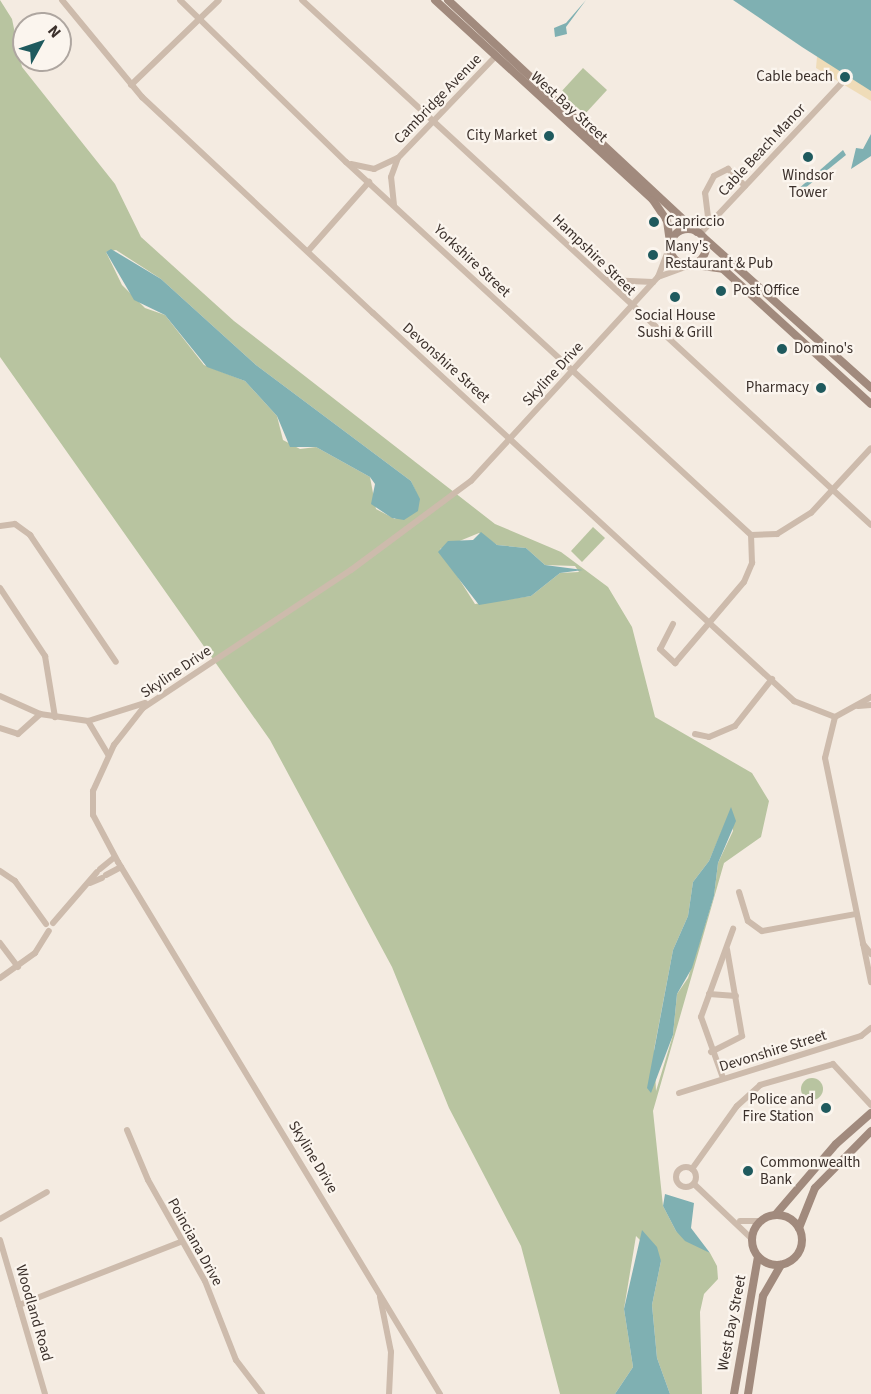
<!DOCTYPE html>
<style>
body{margin:0}
#map{position:relative;width:871px;height:1394px;overflow:hidden;background:#f4ebe1;font-family:"Source Sans 3",sans-serif}
div>[style]{position:absolute}
.green>*{inset:0;background:#b8c4a0}
.round{border-radius:50%}
.sand>*{inset:0;background:#efdcb8}
.water>*{inset:0;background:#7fb0b2}
.minor>*{height:6px;margin:-3px;padding:0 3px;transform-origin:3px;border-radius:3px;background:#cdbbac}
.minor>.ring{margin:-3px;padding:0;box-sizing:content-box;background:none;border:6px solid #cdbbac;border-radius:50%}
.secondary>*{height:8px;margin:-4px;padding:0 4px;transform-origin:4px;border-radius:4px;background:#a18a7d}
.secondary>.ring{margin:-4px;padding:0;box-sizing:content-box;background:none;border:8px solid #a18a7d;border-radius:50%}
.dots>*{width:16px;height:16px;translate:-50% -50%;box-sizing:border-box;border:3px solid #fbf5ee;border-radius:50%}
span{translate:-50% -50%;white-space:nowrap;text-align:center;line-height:1.15;-webkit-text-stroke:4.5px #fbf5ee;paint-order:stroke}
.poi-label{font-size:15px;color:#3b302b}
.right{translate:-100% -50%;text-align:right}
.left{translate:0 -50%;text-align:left}
.street-label{font-size:15px;color:#3b302b}
.north{position:absolute;left:12px;top:12px;width:60px;height:60px;box-sizing:border-box;background:#fbf5ee;border:2px solid #aea6a0;border-radius:50%;rotate:50deg;font-size:16px;font-weight:700;line-height:24px;text-align:center;color:#3b302b}
.north::after{content:'';display:block;margin:auto;width:21px;height:27px;background:#1f5a5e;clip-path:polygon(50% 0,100% 100%,50% 72%,0 100%)}
</style>
<div id="map">
<div class="green">
<i style="clip-path:polygon(evenodd,0 0,12px 19px,22px 67px,115px 184px,141px 237px,234px 321px,495px 524px,561px 552px,608px 587px,632px 627px,655px 717px,752px 773px,769px 801px,761px 837px,724px 863px,653px 1111px,663px 1206px,676px 1231px,710px 1253px,717px 1266px,718px 1279px,704px 1294px,700px 1312px,702px 1394px,670px 1394px,657px 1358px,652px 1305px,661px 1261px,636px 1236px,624px 1309px,633px 1367px,615px 1394px,560px 1394px,521px 1246px,449px 1108px,392px 967px,270px 740px,0 357px,0 0,116px 250px,161px 279px,256px 365px,411px 481px,416px 492px,395px 519px,376px 509px,370px 477px,316px 447px,300px 449px,283px 440px,277px 416px,245px 381px,204px 365px,165px 315px,145px 308px,122px 285px,106px 252px,116px 250px,0 0,479px 533px,497px 545px,526px 548px,545px 565px,575px 566px,579px 572px,560px 573px,531px 596px,475px 604px,440px 549px,479px 533px,0 0,730px 812px,733px 831px,718px 863px,714px 896px,688px 978px,677px 994px,673px 1035px,656px 1091px,654px 1050px,673px 950px,688px 916px,693px 882px,709px 861px,730px 812px)"></i>
<i style="clip-path:polygon(583px 68px,607px 90px,584px 115px,560px 93px)"></i>
<i style="clip-path:polygon(593px 527px,605px 538px,582px 562px,571px 551px)"></i>
<i class="round" style="left:801px;top:1078px;width:22px;height:22px"></i>
</div>
<div class="sand">
<i style="clip-path:polygon(830px 51px,871px 82px,871px 101px,816px 68px,817px 57px)"></i>
</div>
<div class="water">
<i style="clip-path:polygon(586px 0,566px 27px,567px 34px,555px 37px,554px 28px,566px 23px)"></i>
<i style="clip-path:polygon(733px 0,871px 0,871px 91px,802px 47px)"></i>
<i style="clip-path:polygon(871px 134px,871px 156px,851px 169px,856px 148px,863px 149px)"></i>
<i style="clip-path:polygon(843px 150px,846px 155px,799px 193px,797px 190px)"></i>
<i style="clip-path:polygon(111px 249px,161px 279px,256px 365px,411px 481px,420px 499px,418px 511px,404px 520px,392px 518px,371px 504px,375px 484px,370px 477px,316px 447px,290px 447px,277px 416px,245px 381px,207px 367px,165px 315px,134px 300px,106px 252px)"></i>
<i style="clip-path:polygon(481px 532px,497px 545px,526px 548px,545px 565px,583px 570px,560px 573px,531px 596px,479px 605px,438px 552px,448px 541px,473px 540px)"></i>
<i style="clip-path:polygon(731px 807px,736px 821px,718px 863px,714px 896px,692px 968px,677px 994px,673px 1035px,651px 1093px,647px 1088px,673px 950px,688px 916px,693px 882px,709px 861px)"></i>
<i style="clip-path:polygon(665px 1194px,694px 1203px,691px 1228px,710px 1253px,685px 1241px,676px 1231px,663px 1206px)"></i>
<i style="clip-path:polygon(642px 1230px,657px 1247px,661px 1261px,652px 1305px,657px 1358px,670px 1394px,615px 1394px,633px 1367px,624px 1309px)"></i>
</div>
<div class="minor">
<i style="left:62px;top:0;width:126px;rotate:50.5deg"></i>
<i style="left:142px;top:97px;width:316px;rotate:43.1deg"></i>
<i style="left:373px;top:313px;width:573px;rotate:42.66deg"></i>
<i style="left:794px;top:701px;width:44px;rotate:21.3deg"></i>
<i style="left:180px;top:0;width:232px;rotate:44.3deg"></i>
<i style="left:346px;top:162px;width:551px;rotate:42.64deg"></i>
<i style="left:751px;top:535px;width:26px;rotate:-2deg"></i>
<i style="left:777px;top:534px;width:40px;rotate:-32deg"></i>
<i style="left:811px;top:513px;width:88px;rotate:-47.3deg"></i>
<i style="left:302px;top:0;width:774px;rotate:42.7deg"></i>
<i style="left:131px;top:85px;width:122px;rotate:-44deg"></i>
<i style="left:351px;top:164px;width:24px;rotate:12deg"></i>
<i style="left:374px;top:169px;width:26px;rotate:-25deg"></i>
<i style="left:394px;top:205px;width:28px;rotate:-96deg"></i>
<i style="left:391px;top:177px;width:20px;rotate:-70deg"></i>
<i style="left:398px;top:158px;width:140px;rotate:-46.2deg"></i>
<i style="left:709px;top:225px;width:32px;rotate:-97deg"></i>
<i style="left:705px;top:193px;width:19px;rotate:-62deg"></i>
<i style="left:714px;top:176px;width:16px;rotate:-27deg"></i>
<i style="left:728px;top:169px;width:24px;rotate:45deg"></i>
<i style="left:700px;top:234px;width:207px;rotate:-46.8deg"></i>
<i style="left:309px;top:250px;width:91px;rotate:-48.6deg"></i>
<i style="left:658px;top:277px;width:32px;rotate:-20deg"></i>
<i style="left:607px;top:280px;width:46px;rotate:2.5deg"></i>
<i style="left:0;top:526px;width:15px;rotate:-8deg"></i>
<i style="left:15px;top:524px;width:19px;rotate:36deg"></i>
<i style="left:30px;top:535px;width:153px;rotate:55.9deg"></i>
<i style="left:0;top:588px;width:82px;rotate:56.5deg"></i>
<i style="left:45px;top:656px;width:62px;rotate:80.7deg"></i>
<i style="left:673px;top:624px;width:28px;rotate:117deg"></i>
<i style="left:660px;top:649px;width:21px;rotate:43deg"></i>
<i style="left:675px;top:663px;width:106px;rotate:-49.6deg"></i>
<i style="left:744px;top:582px;width:21px;rotate:-67deg"></i>
<i style="left:752px;top:563px;width:28px;rotate:-92deg"></i>
<i style="left:0;top:696px;width:44px;rotate:24.2deg"></i>
<i style="left:40px;top:714px;width:49px;rotate:8.3deg"></i>
<i style="left:88px;top:721px;width:60px;rotate:-17.5deg"></i>
<i style="left:871px;top:697px;width:41px;rotate:150.9deg"></i>
<i style="left:835px;top:717px;width:42px;rotate:103.7deg"></i>
<i style="left:825px;top:758px;width:229px;rotate:78.4deg"></i>
<i style="left:858px;top:706px;width:13px;rotate:-4deg"></i>
<i style="left:88px;top:721px;width:39px;rotate:59deg"></i>
<i style="left:0;top:728px;width:19px;rotate:18deg"></i>
<i style="left:18px;top:734px;width:30px;rotate:-42deg"></i>
<i style="left:695px;top:734px;width:14px;rotate:12deg"></i>
<i style="left:709px;top:737px;width:28px;rotate:-23deg"></i>
<i style="left:735px;top:726px;width:60px;rotate:-51.8deg"></i>
<i style="left:100px;top:869px;width:19px;rotate:-39deg"></i>
<i style="left:0;top:871px;width:18px;rotate:34deg"></i>
<i style="left:15px;top:881px;width:53px;rotate:54.2deg"></i>
<i style="left:106px;top:875px;width:17px;rotate:-28deg"></i>
<i style="left:90px;top:883px;width:13px;rotate:-23deg"></i>
<i style="left:739px;top:892px;width:30px;rotate:73deg"></i>
<i style="left:748px;top:921px;width:17px;rotate:36deg"></i>
<i style="left:762px;top:931px;width:96px;rotate:-10.3deg"></i>
<i style="left:53px;top:923px;width:67px;rotate:-49.2deg"></i>
<i style="left:0;top:943px;width:30px;rotate:53deg"></i>
<i style="left:863px;top:944px;width:13px;rotate:51deg"></i>
<i style="left:0;top:978px;width:43px;rotate:-35.5deg"></i>
<i style="left:35px;top:953px;width:26px;rotate:-58deg"></i>
<i style="left:709px;top:994px;width:27px;rotate:4deg"></i>
<i style="left:711px;top:1052px;width:35px;rotate:-27deg"></i>
<i style="left:742px;top:1036px;width:88px;rotate:-99.8deg"></i>
<i style="left:723px;top:1078px;width:65px;rotate:-109.8deg"></i>
<i style="left:701px;top:1017px;width:94px;rotate:-70deg"></i>
<i style="left:679px;top:1093px;width:191px;rotate:-17.4deg"></i>
<i style="left:861px;top:1036px;width:13px;rotate:-39deg"></i>
<i style="left:127px;top:1130px;width:54px;rotate:67.2deg"></i>
<i style="left:148px;top:1180px;width:116px;rotate:60.6deg"></i>
<i style="left:205px;top:1281px;width:85px;rotate:68.6deg"></i>
<i style="left:236px;top:1360px;width:43px;rotate:52.6deg"></i>
<i class="ring" style="left:676px;top:1167px;width:14px;height:14px"></i>
<i style="left:692px;top:1169px;width:77px;rotate:-54.5deg"></i>
<i style="left:737px;top:1106px;width:31px;rotate:-42deg"></i>
<i style="left:760px;top:1085px;width:76px;rotate:-16deg"></i>
<i style="left:833px;top:1064px;width:56px;rotate:47.2deg"></i>
<i style="left:694px;top:1184px;width:79px;rotate:43.5deg"></i>
<i style="left:0;top:1219px;width:54px;rotate:-29.9deg"></i>
<i style="left:740px;top:1221px;width:20px"></i>
<i style="left:0;top:1240px;width:160px;rotate:73.7deg"></i>
<i style="left:380px;top:1297px;width:56px;rotate:78.7deg"></i>
<i style="left:391px;top:1352px;width:42px;rotate:92.7deg"></i>
<i style="left:19px;top:1305px;width:174px;rotate:-21.3deg"></i>
<i style="left:440px;top:1394px;width:622px;rotate:-121.18deg"></i>
<i style="left:118px;top:862px;width:53px;rotate:-118deg"></i>
<i style="left:93px;top:815px;width:24px;rotate:-90deg"></i>
<i style="left:93px;top:791px;width:51px;rotate:-65.5deg"></i>
<i style="left:114px;top:745px;width:47px;rotate:-51.9deg"></i>
<i style="left:143px;top:708px;width:250px;rotate:-33.6deg"></i>
<i style="left:351px;top:570px;width:149px;rotate:-36.6deg"></i>
<i style="left:471px;top:481px;width:277px;rotate:-47.5deg"></i>
<i style="left:658px;top:277px;width:30px;rotate:-69deg"></i>
</div>
<div class="secondary">
<i style="left:435px;top:0;width:296px;rotate:42.5deg"></i>
<i style="left:653px;top:200px;width:25px;rotate:56deg"></i>
<i style="left:667px;top:221px;width:21px;rotate:82deg"></i>
<i style="left:448px;top:0;width:340px;rotate:43deg"></i>
<i class="ring" style="left:670px;top:229px;width:28px;height:28px"></i>
<i style="left:703px;top:237px;width:226px;rotate:41.9deg"></i>
<i style="left:695px;top:265px;width:28px;rotate:8deg"></i>
<i style="left:723px;top:269px;width:200px;rotate:42.4deg"></i>
<i style="left:776px;top:1214px;width:92px;rotate:-49.4deg"></i>
<i style="left:836px;top:1144px;width:47px;rotate:-41.5deg"></i>
<i class="ring" style="left:752px;top:1215px;width:42px;height:42px"></i>
<i style="left:799px;top:1228px;width:43px;rotate:-68.2deg"></i>
<i style="left:815px;top:1188px;width:80px;rotate:-45.5deg"></i>
<i style="left:734px;top:1394px;width:139px;rotate:-80.1deg"></i>
<i style="left:748px;top:1394px;width:99px;rotate:-81.3deg"></i>
<i style="left:763px;top:1296px;width:36px;rotate:-60deg"></i>
</div>
<div class="dots">
<i style="left:845px;top:77px;background:#1f5a5e"></i>
<i style="left:549px;top:136px;background:#1f5a5e"></i>
<i style="left:808px;top:157px;background:#1f5a5e"></i>
<i style="left:654px;top:222px;background:#1f5a5e"></i>
<i style="left:653px;top:255px;background:#1f5a5e"></i>
<i style="left:721px;top:291px;background:#1f5a5e"></i>
<i style="left:675px;top:297px;background:#1f5a5e"></i>
<i style="left:782px;top:349px;background:#1f5a5e"></i>
<i style="left:821px;top:388px;background:#1f5a5e"></i>
<i style="left:826px;top:1108px;background:#1f5a5e"></i>
<i style="left:748px;top:1171px;background:#1f5a5e"></i>
</div>
<div class="poi-label">
<span class="right" style="left:833px;top:77px">Cable beach</span>
<span class="right" style="left:537px;top:136px">City Market</span>
<span style="left:808px;top:184px">Windsor<br>Tower</span>
<span class="left" style="left:666px;top:222px">Capriccio</span>
<span class="left" style="left:665px;top:255px">Many's<br>Restaurant &amp; Pub</span>
<span class="left" style="left:733px;top:291px">Post Office</span>
<span style="left:675px;top:324px">Social House<br>Sushi &amp; Grill</span>
<span class="left" style="left:794px;top:349px">Domino's</span>
<span class="right" style="left:809px;top:388px">Pharmacy</span>
<span class="right" style="left:814px;top:1108px">Police and<br>Fire Station</span>
<span class="left" style="left:760px;top:1171px">Commonwealth<br>Bank</span>
</div>
<div class="street-label">
<span style="left:438px;top:99px;rotate:-46deg">Cambridge Avenue</span>
<span style="left:569px;top:107px;rotate:42deg">West Bay Street</span>
<span style="left:762px;top:150px;rotate:-47deg">Cable Beach Manor</span>
<span style="left:594px;top:255px;rotate:44deg">Hampshire Street</span>
<span style="left:472px;top:261px;rotate:43deg">Yorkshire Street</span>
<span style="left:446px;top:363px;rotate:42deg">Devonshire Street</span>
<span style="left:553px;top:374px;rotate:-47deg">Skyline Drive</span>
<span style="left:176px;top:672px;rotate:-34deg">Skyline Drive</span>
<span style="left:773px;top:1051px;rotate:-17deg">Devonshire Street</span>
<span style="left:313px;top:1157px;rotate:59deg">Skyline Drive</span>
<span style="left:195px;top:1242px;rotate:61deg">Poinciana Drive</span>
<span style="left:34px;top:1313px;rotate:74deg">Woodland Road</span>
<span style="left:732px;top:1323px;rotate:-79deg">West Bay Street</span>
</div>
<div class="north">N</div>
</div>
